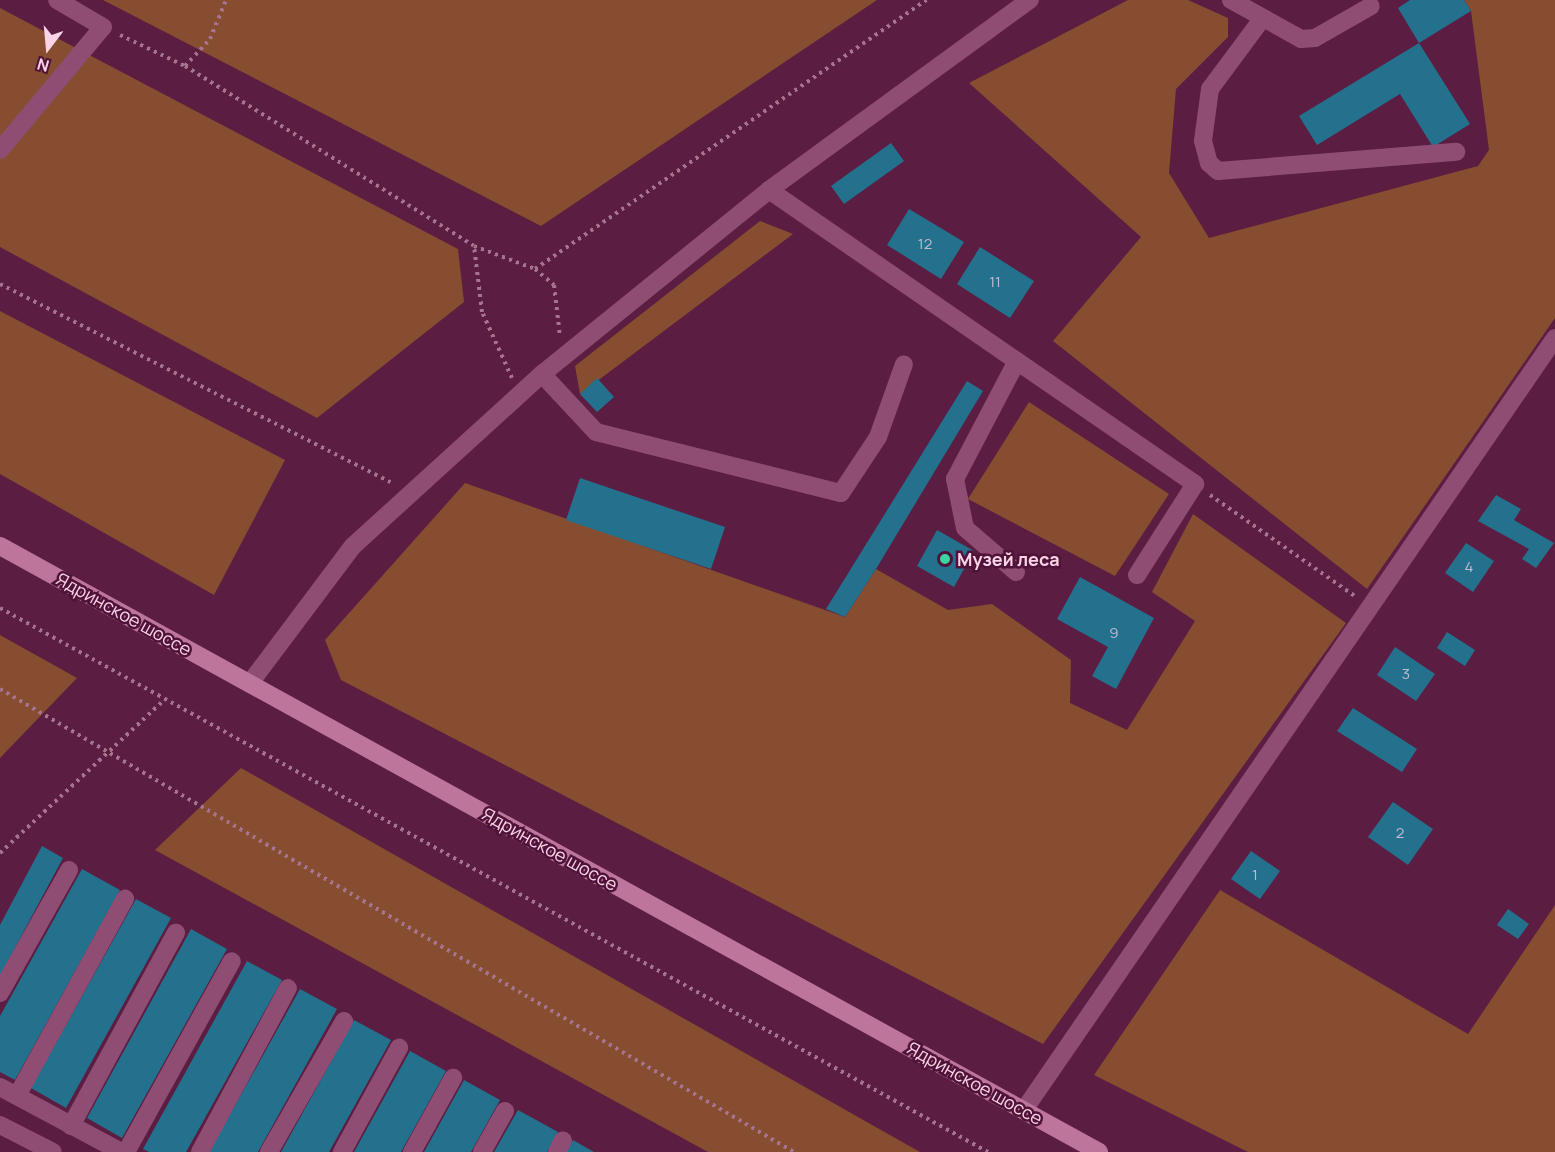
<!DOCTYPE html>
<meta charset="utf-8">
<style>
body{margin:0}
#map{position:relative;width:1555px;height:1152px;overflow:hidden;background:#5b1d42;font-family:Manrope,sans-serif}
div>[style]{position:absolute}
.green>*{inset:0;background:#864d30}
.building>*{inset:0;background:#24718e}
.path>*{height:4px;margin-top:-2px;transform-origin:0;background:repeating-linear-gradient(90deg,#a77490 0 3px,transparent 0 7.5px)}
.minor>*{height:18px;margin:-9px;padding:0 9px;transform-origin:9px;border-radius:9px;background:#904d73}
.major>*{height:18px;margin:-9px;padding:0 9px;transform-origin:9px;border-radius:9px;background:#bd759c}
.dots>*{width:16px;height:16px;translate:-50% -50%;box-sizing:border-box;border:3px solid #4f1238;border-radius:50%}
span{translate:-50% -50%;white-space:nowrap;text-align:center;line-height:1.15;-webkit-text-stroke:5px #4f1238;paint-order:stroke}
.number-label{font-size:15px;color:#c4bad0}
.number-label span{-webkit-text-stroke-width:0}
.poi-label{font-size:18px;color:#fad3e6;font-weight:700}
.left{translate:0 -50%;text-align:left}
.street-label{font-size:18px;color:#fad3e6}
.north{position:absolute;left:18px;top:18px;width:60px;height:60px;-webkit-text-stroke:4px #4f1238;paint-order:stroke;rotate:196deg;font-size:16px;font-weight:700;line-height:24px;text-align:center;color:#fad3e6}
.north::after{content:'';display:block;margin:auto;width:21px;height:27px;background:#fad3e6;clip-path:polygon(50% 0,100% 100%,50% 72%,0 100%)}
</style>
<div id="map">
<div class="green">
<i style="clip-path:polygon(103px 0,877px 0,541px 226px)"></i>
<i style="clip-path:polygon(1128px 0,1188px 0,1228px 18px,1228px 37px,1176px 89px,1169px 173px,1209px 238px,1478px 166px,1489px 150px,1471px 11px,1464px 0,1555px 0,1555px 318px,1367px 589px,1053px 341px,1141px 237px,969px 83px)"></i>
<i style="clip-path:polygon(0 8px,458px 249px,464px 302px,317px 418px,0 247px)"></i>
<i style="clip-path:polygon(760px 221px,793px 234px,580px 394px,575px 366px)"></i>
<i style="clip-path:polygon(0 311px,285px 460px,214px 595px,0 474px)"></i>
<i style="clip-path:polygon(1029px 402px,1169px 494px,1115px 576px,968px 499px)"></i>
<i style="clip-path:polygon(465px 483px,845px 617px,876px 569px,948px 610px,992px 604px,1071px 660px,1070px 703px,1127px 730px,1195px 621px,1152px 592px,1193px 514px,1346px 623px,1043px 1044px,341px 680px,325px 640px)"></i>
<i style="clip-path:polygon(0 635px,77px 678px,0 758px)"></i>
<i style="clip-path:polygon(241px 768px,920px 1152px,708px 1152px,155px 850px)"></i>
<i style="clip-path:polygon(1220px 890px,1468px 1034px,1555px 905px,1555px 1152px,1248px 1152px,1094px 1075px)"></i>
</div>
<div class="building">
<i style="clip-path:polygon(1410px 0,1464px 0,1471px 11px,1419px 43px,1398px 8px)"></i>
<i style="clip-path:polygon(1419px 43px,1470px 124px,1433px 147px,1400px 94px,1317px 145px,1299px 116px)"></i>
<i style="clip-path:polygon(891px 143px,904px 161px,844px 204px,831px 186px)"></i>
<i style="clip-path:polygon(909px 209px,964px 242px,941px 279px,887px 245px)"></i>
<i style="clip-path:polygon(980px 247px,1034px 281px,1010px 318px,957px 284px)"></i>
<i style="clip-path:polygon(597px 378px,614px 397px,597px 412px,580px 394px)"></i>
<i style="clip-path:polygon(967px 381px,983px 391px,876px 569px,845px 617px,826px 609px)"></i>
<i style="clip-path:polygon(580px 478px,725px 527px,711px 569px,566px 520px)"></i>
<i style="clip-path:polygon(1496px 495px,1521px 509px,1514px 520px,1554px 543px,1536px 568px,1522px 559px,1529px 549px,1478px 521px)"></i>
<i style="clip-path:polygon(937px 530px,974px 551px,954px 587px,917px 566px)"></i>
<i style="clip-path:polygon(1466px 543px,1494px 561px,1473px 592px,1445px 573px)"></i>
<i style="clip-path:polygon(1080px 577px,1154px 618px,1116px 689px,1092px 676px,1108px 647px,1057px 619px)"></i>
<i style="clip-path:polygon(1447px 632px,1475px 650px,1465px 666px,1437px 648px)"></i>
<i style="clip-path:polygon(1395px 647px,1435px 674px,1416px 701px,1377px 675px)"></i>
<i style="clip-path:polygon(1353px 708px,1417px 749px,1402px 772px,1337px 731px)"></i>
<i style="clip-path:polygon(1393px 802px,1433px 829px,1408px 865px,1368px 837px)"></i>
<i style="clip-path:polygon(42px 846px,63px 858px,0 976px,0 925px)"></i>
<i style="clip-path:polygon(1251px 851px,1280px 871px,1260px 899px,1231px 879px)"></i>
<i style="clip-path:polygon(82px 869px,120px 890px,15px 1080px,0 1072px,0 1016px)"></i>
<i style="clip-path:polygon(136px 899px,171px 918px,66px 1108px,31px 1088px)"></i>
<i style="clip-path:polygon(1508px 909px,1529px 924px,1518px 939px,1497px 925px)"></i>
<i style="clip-path:polygon(191px 929px,227px 949px,122px 1138px,87px 1118px)"></i>
<i style="clip-path:polygon(247px 961px,282px 980px,186px 1152px,149px 1152px,143px 1149px)"></i>
<i style="clip-path:polygon(300px 989px,337px 1009px,258px 1152px,209px 1152px)"></i>
<i style="clip-path:polygon(354px 1020px,391px 1040px,329px 1152px,281px 1152px)"></i>
<i style="clip-path:polygon(410px 1051px,446px 1071px,401px 1152px,354px 1152px)"></i>
<i style="clip-path:polygon(464px 1080px,500px 1100px,471px 1152px,424px 1152px)"></i>
<i style="clip-path:polygon(518px 1110px,558px 1132px,547px 1152px,494px 1152px)"></i>
<i style="clip-path:polygon(573px 1140px,594px 1152px,566px 1152px)"></i>
</div>
<div class="path">
<i style="left:120px;top:35px;width:72px;rotate:25.5deg"></i>
<i style="left:185px;top:66px;width:340px;rotate:31.9deg"></i>
<i style="left:185px;top:66px;width:37px;rotate:-47deg"></i>
<i style="left:210px;top:39px;width:42px;rotate:-67.7deg"></i>
<i style="left:535px;top:269px;width:475px;rotate:-34.5deg"></i>
<i style="left:0;top:284px;width:442px;rotate:26.9deg"></i>
<i style="left:512px;top:378px;width:72px;rotate:-114.4deg"></i>
<i style="left:482px;top:312px;width:66px;rotate:-96.9deg"></i>
<i style="left:474px;top:246px;width:65px;rotate:20.7deg"></i>
<i style="left:535px;top:269px;width:25px;rotate:40deg"></i>
<i style="left:554px;top:285px;width:51px;rotate:83.3deg"></i>
<i style="left:1210px;top:495px;width:178px;rotate:34.9deg"></i>
<i style="left:0;top:608px;width:1128px;rotate:28.84deg"></i>
<i style="left:0;top:689px;width:919px;rotate:30.25deg"></i>
<i style="left:0;top:853px;width:224px;rotate:-43deg"></i>
</div>
<div class="minor">
<i style="left:1231px;top:0;width:80px;rotate:29.1deg"></i>
<i style="left:1301px;top:39px;width:14px;rotate:-4deg"></i>
<i style="left:1315px;top:38px;width:64px;rotate:-29.7deg"></i>
<i style="left:1262px;top:19px;width:87px;rotate:126.6deg"></i>
<i style="left:1210px;top:89px;width:52px;rotate:97.7deg"></i>
<i style="left:1203px;top:141px;width:23px;rotate:75deg"></i>
<i style="left:1209px;top:163px;width:12px;rotate:42deg"></i>
<i style="left:1218px;top:171px;width:239px;rotate:-4.6deg"></i>
<i style="left:0;top:150px;width:160px;rotate:-50.1deg"></i>
<i style="left:103px;top:27px;width:53px;rotate:-149.6deg"></i>
<i style="left:769px;top:190px;width:518px;rotate:34.61deg"></i>
<i style="left:1195px;top:484px;width:108px;rotate:122.5deg"></i>
<i style="left:542px;top:374px;width:79px;rotate:47deg"></i>
<i style="left:596px;top:432px;width:252px;rotate:14deg"></i>
<i style="left:841px;top:493px;width:67px;rotate:-56.5deg"></i>
<i style="left:878px;top:437px;width:77px;rotate:-70.4deg"></i>
<i style="left:1016px;top:572px;width:67px;rotate:-139.2deg"></i>
<i style="left:965px;top:528px;width:50px;rotate:-101.5deg"></i>
<i style="left:955px;top:479px;width:133px;rotate:-62.3deg"></i>
<i style="left:250px;top:683px;width:171px;rotate:-53.1deg"></i>
<i style="left:353px;top:546px;width:256px;rotate:-42.3deg"></i>
<i style="left:542px;top:374px;width:292px;rotate:-39deg"></i>
<i style="left:769px;top:190px;width:323px;rotate:-36.1deg"></i>
<i style="left:0;top:993px;width:141px;rotate:-60.7deg"></i>
<i style="left:0;top:1087px;width:137px;rotate:28.2deg"></i>
<i style="left:17px;top:1096px;width:225px;rotate:-61.3deg"></i>
<i style="left:1024px;top:1110px;width:937px;rotate:-55.48deg"></i>
<i style="left:0;top:1125px;width:59px;rotate:27deg"></i>
<i style="left:71px;top:1126px;width:220px;rotate:-61.5deg"></i>
<i style="left:126px;top:1152px;width:218px;rotate:-61deg"></i>
<i style="left:200px;top:1152px;width:186px;rotate:-61.8deg"></i>
<i style="left:269px;top:1152px;width:151px;rotate:-60.2deg"></i>
<i style="left:342px;top:1152px;width:119px;rotate:-61.3deg"></i>
<i style="left:412px;top:1152px;width:85px;rotate:-61deg"></i>
<i style="left:482px;top:1152px;width:47px;rotate:-60.7deg"></i>
<i style="left:557px;top:1152px;width:13px;rotate:-63deg"></i>
</div>
<div class="major">
<i style="left:0;top:546px;width:1255px;rotate:28.87deg"></i>
</div>
<div class="dots">
<i style="left:945px;top:559px;background:#3cd4a3"></i>
</div>
<div class="number-label">
<span style="left:925px;top:244px">12</span>
<span style="left:995px;top:282px">11</span>
<span style="left:1469px;top:567px">4</span>
<span style="left:1114px;top:633px">9</span>
<span style="left:1406px;top:674px">3</span>
<span style="left:1400px;top:833px">2</span>
<span style="left:1255px;top:875px">1</span>
</div>
<div class="poi-label">
<span class="left" style="left:957px;top:559px">Музей леса</span>
</div>
<div class="street-label">
<span style="left:124px;top:614px;rotate:29deg">Ядринское шоссе</span>
<span style="left:550px;top:849px;rotate:29deg">Ядринское шоссе</span>
<span style="left:975px;top:1083px;rotate:29deg">Ядринское шоссе</span>
</div>
<div class="north">N</div>
</div>
